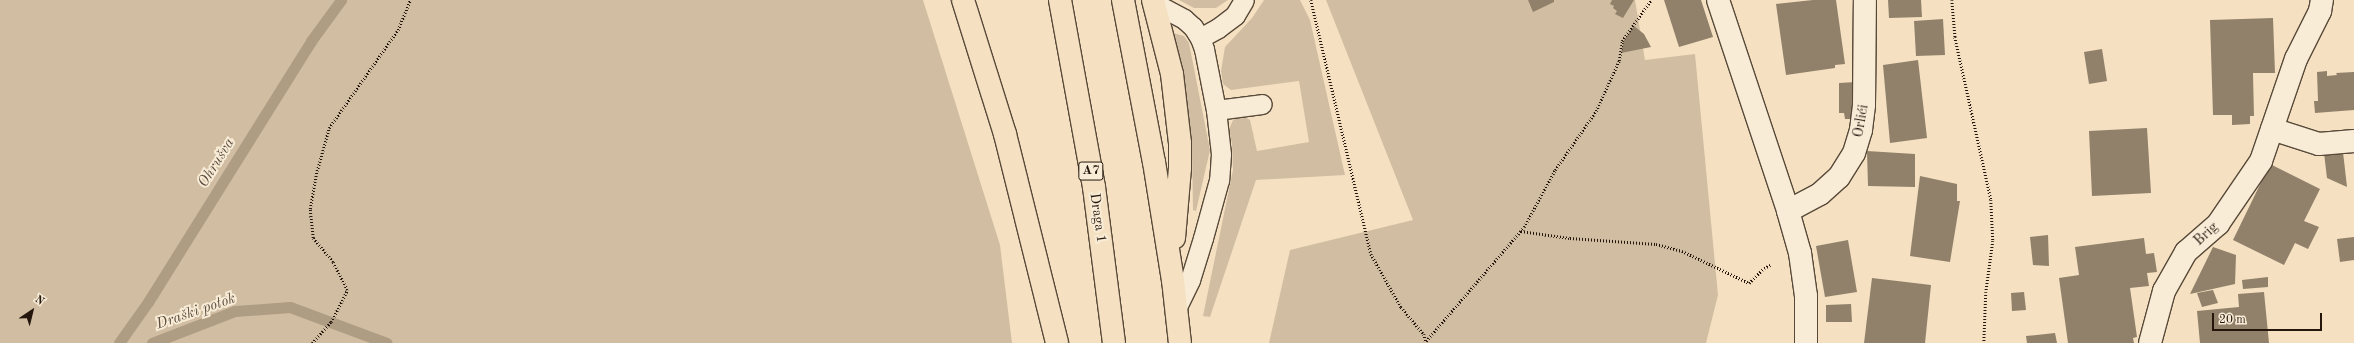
<!DOCTYPE html>
<meta charset="utf-8">
<style>
body{margin:0}
#map{position:relative;width:2354px;height:343px;overflow:hidden;background:#f5e1c1;font-family:"Old Standard TT",serif}
div>[style]{position:absolute}
.green>*{inset:0;background:#d1bea2}
.stream>*{height:11px;margin:-5.5px;padding:0 5.5px;transform-origin:5.5px;border-radius:5.5px;background:#ae9c83}
.building>*{inset:0;background:#91806a}
.path>*{height:2.5px;margin-top:-1.25px;transform-origin:0;background:repeating-linear-gradient(90deg,#24160c 0 1px,transparent 0 3px)}
.roads{filter:drop-shadow(1px 0 #584939) drop-shadow(-1px 0 #584939) drop-shadow(0 1px #584939) drop-shadow(0 -1px #584939)}
.lane>*{height:19px;margin:-9.5px;padding:0 9.5px;transform-origin:9.5px;border-radius:9.5px;background:#f8ecd7}
.street>*{height:22px;margin:-11px;padding:0 11px;transform-origin:11px;border-radius:11px;background:#f8ecd7}
.secondary>*{height:22px;margin:-11px;padding:0 11px;transform-origin:11px;border-radius:11px;background:#f8ecd7}
.highway>*{height:22px;margin:-11px;padding:0 11px;transform-origin:11px;border-radius:11px;background:#f5e1c1}
span{translate:-50% -50%;white-space:nowrap;text-align:center;line-height:1.15;-webkit-text-stroke:4px #f8ecd7;paint-order:stroke}
.shield-label span{padding:1px 3px;background:#f8ecd7;border:1px solid;border-radius:3px;-webkit-text-stroke-width:0}
.shield-label{font-size:13px;color:#24160c;font-weight:700}
.street-label{font-size:14px;color:#24160c}
.water-label{font-size:15px;color:#5b4c3c;font-style:italic}
.north{position:absolute;left:12px;top:291px;width:40px;height:40px;-webkit-text-stroke:3px #f8ecd7;paint-order:stroke;rotate:35deg;font-size:11px;font-weight:700;line-height:16px;text-align:center;color:#24160c}
.north::after{content:'';display:block;margin:auto;width:14px;height:18px;background:#24160c;clip-path:polygon(50% 0,100% 100%,50% 72%,0 100%)}
.scale{position:absolute;left:2212px;top:313px;width:110px;height:18px;box-sizing:border-box;border:2px solid #24160c;border-top:0;padding-left:5px;font-size:12px;line-height:14px;white-space:nowrap;color:#24160c;-webkit-text-stroke:3px #f8ecd7;paint-order:stroke}
</style>
<div id="map">
<div class="green">
<i style="clip-path:polygon(0 0,923px 0,1000px 245px,1012px 343px,0 343px)"></i>
<i style="clip-path:polygon(1179px 0,1228px 0,1216px 8px,1194px 8px)"></i>
<i style="clip-path:polygon(1264px 0,1300px 0,1310px 20px,1345px 175px,1256px 180px,1210px 317px,1203px 316px,1233px 170px,1232px 144px,1229px 129px,1234px 118px,1243px 116px,1250px 120px,1257px 151px,1309px 142px,1299px 81px,1231px 90px,1223px 84px,1221px 71px,1225px 47px,1252px 18px)"></i>
<i style="clip-path:polygon(1326px 0,1635px 0,1645px 60px,1695px 54px,1718px 295px,1706px 343px,1269px 343px,1290px 250px,1413px 220px)"></i>
<i style="clip-path:polygon(1173px 33px,1184px 36px,1189px 43px,1210px 150px,1196px 211px,1193px 210px,1192px 154px)"></i>
</div>
<div class="stream">
<i style="left:119px;top:343px;width:50px;rotate:-54.7deg"></i>
<i style="left:148px;top:302px;width:308px;rotate:-58deg"></i>
<i style="left:311px;top:41px;width:51px;rotate:-53.8deg"></i>
<i style="left:152px;top:343px;width:89px;rotate:-21.1deg"></i>
<i style="left:235px;top:311px;width:55px;rotate:-4.2deg"></i>
<i style="left:290px;top:307px;width:103px;rotate:20.4deg"></i>
</div>
<div class="building">
<i style="clip-path:polygon(1528px 0,1554px 0,1554px 2px,1533px 12px)"></i>
<i style="clip-path:polygon(1612px 0,1634px 0,1623px 18px,1615px 14px,1617px 11px,1613px 8px,1614px 6px,1610px 4px)"></i>
<i style="clip-path:polygon(1664px 0,1701px 0,1713px 37px,1679px 47px)"></i>
<i style="clip-path:polygon(1813px 0,1836px 0,1845px 64px,1835px 65px,1835px 68px,1786px 75px,1776px 4px)"></i>
<i style="clip-path:polygon(1888px 0,1921px 0,1922px 17px,1889px 18px)"></i>
<i style="clip-path:polygon(2273px 18px,2275px 73px,2253px 73px,2254px 116px,2250px 116px,2250px 124px,2232px 125px,2232px 115px,2213px 115px,2210px 20px)"></i>
<i style="clip-path:polygon(1943px 19px,1945px 55px,1916px 56px,1914px 21px)"></i>
<i style="clip-path:polygon(1634px 26px,1644px 34px,1651px 47px,1621px 53px,1624px 40px)"></i>
<i style="clip-path:polygon(2102px 49px,2107px 81px,2089px 84px,2084px 52px)"></i>
<i style="clip-path:polygon(1918px 60px,1927px 138px,1890px 143px,1883px 65px)"></i>
<i style="clip-path:polygon(2327px 71px,2327px 76px,2337px 75px,2336px 73px,2354px 72px,2354px 110px,2315px 113px,2314px 101px,2318px 101px,2317px 72px)"></i>
<i style="clip-path:polygon(1856px 82px,1855px 119px,1845px 119px,1844px 113px,1839px 113px,1839px 83px)"></i>
<i style="clip-path:polygon(2147px 128px,2151px 193px,2092px 196px,2089px 131px)"></i>
<i style="clip-path:polygon(1867px 151px,1915px 154px,1915px 187px,1868px 186px)"></i>
<i style="clip-path:polygon(2343px 152px,2347px 187px,2327px 178px,2324px 153px)"></i>
<i style="clip-path:polygon(2270px 164px,2320px 189px,2304px 221px,2319px 227px,2308px 249px,2295px 243px,2284px 265px,2233px 240px)"></i>
<i style="clip-path:polygon(1920px 176px,1957px 184px,1957px 201px,1960px 201px,1950px 262px,1910px 256px)"></i>
<i style="clip-path:polygon(2048px 235px,2049px 266px,2033px 265px,2030px 237px)"></i>
<i style="clip-path:polygon(2354px 237px,2354px 260px,2340px 262px,2337px 239px)"></i>
<i style="clip-path:polygon(2144px 238px,2146px 254px,2154px 253px,2157px 272px,2147px 273px,2149px 286px,2130px 288px,2137px 337px,2133px 338px,2134px 343px,2068px 343px,2059px 278px,2079px 275px,2075px 247px)"></i>
<i style="clip-path:polygon(1848px 240px,1857px 292px,1825px 297px,1816px 246px)"></i>
<i style="clip-path:polygon(2213px 247px,2236px 255px,2235px 284px,2190px 294px)"></i>
<i style="clip-path:polygon(2268px 277px,2268px 287px,2243px 289px,2242px 280px)"></i>
<i style="clip-path:polygon(1872px 278px,1931px 285px,1925px 343px,1864px 343px)"></i>
<i style="clip-path:polygon(2213px 290px,2218px 303px,2202px 307px,2197px 293px)"></i>
<i style="clip-path:polygon(2024px 292px,2026px 310px,2012px 311px,2011px 293px)"></i>
<i style="clip-path:polygon(2264px 292px,2269px 343px,2200px 343px,2197px 311px,2239px 307px,2238px 294px)"></i>
<i style="clip-path:polygon(1851px 304px,1852px 322px,1826px 322px,1826px 305px)"></i>
<i style="clip-path:polygon(2055px 333px,2057px 343px,2027px 343px,2026px 336px)"></i>
</div>
<div class="path">
<i style="left:1311px;top:0;width:261px;rotate:76.7deg"></i>
<i style="left:1371px;top:254px;width:61px;rotate:60.5deg"></i>
<i style="left:1401px;top:307px;width:35px;rotate:50deg"></i>
<i style="left:1424px;top:334px;width:9px;rotate:77deg"></i>
<i style="left:1952px;top:0;width:37px;rotate:85deg"></i>
<i style="left:1955px;top:37px;width:167px;rotate:77.5deg"></i>
<i style="left:1991px;top:200px;width:41px;rotate:87.2deg"></i>
<i style="left:1993px;top:241px;width:51px;rotate:97.8deg"></i>
<i style="left:1986px;top:292px;width:51px;rotate:92.2deg"></i>
<i style="left:1521px;top:231px;width:49px;rotate:8.1deg"></i>
<i style="left:1570px;top:238px;width:86px;rotate:4deg"></i>
<i style="left:1656px;top:244px;width:27px;rotate:15deg"></i>
<i style="left:1682px;top:251px;width:74px;rotate:25.5deg"></i>
<i style="left:1749px;top:283px;width:21px;rotate:-45deg"></i>
<i style="left:1764px;top:268px;width:7px;rotate:-27deg"></i>
<i style="left:1426px;top:341px;width:150px;rotate:-49.3deg"></i>
<i style="left:1524px;top:227px;width:65px;rotate:-61.5deg"></i>
<i style="left:1555px;top:170px;width:72px;rotate:-55.2deg"></i>
<i style="left:1596px;top:111px;width:55px;rotate:-65.3deg"></i>
<i style="left:1619px;top:61px;width:20px;rotate:-81deg"></i>
<i style="left:1622px;top:41px;width:50px;rotate:-54.7deg"></i>
<i style="left:312px;top:343px;width:28px;rotate:-48deg"></i>
<i style="left:331px;top:322px;width:36px;rotate:-63deg"></i>
<i style="left:347px;top:290px;width:31px;rotate:-117deg"></i>
<i style="left:333px;top:262px;width:31px;rotate:-130deg"></i>
<i style="left:313px;top:238px;width:29px;rotate:-96deg"></i>
<i style="left:310px;top:209px;width:39px;rotate:-80deg"></i>
<i style="left:317px;top:171px;width:45px;rotate:-74.4deg"></i>
<i style="left:329px;top:128px;width:120px;rotate:-54.9deg"></i>
<i style="left:398px;top:30px;width:32px;rotate:-68deg"></i>
</div>
<div class="roads">
<div class="lane">
<i style="left:1154px;top:3px;width:34px;rotate:28deg"></i>
<i style="left:1184px;top:19px;width:12px;rotate:42deg"></i>
<i style="left:1193px;top:27px;width:13px;rotate:58deg"></i>
<i style="left:1200px;top:38px;width:12px;rotate:70deg"></i>
<i style="left:1204px;top:49px;width:62px;rotate:78.9deg"></i>
<i style="left:1216px;top:110px;width:44px;rotate:83.5deg"></i>
<i style="left:1221px;top:154px;width:26px;rotate:94deg"></i>
<i style="left:1219px;top:180px;width:60px;rotate:105.4deg"></i>
<i style="left:1203px;top:238px;width:44px;rotate:107.2deg"></i>
<i style="left:1190px;top:280px;width:30px;rotate:116deg"></i>
<i style="left:1200px;top:38px;width:21px;rotate:-29deg"></i>
<i style="left:1218px;top:28px;width:21px;rotate:-37deg"></i>
<i style="left:1235px;top:15px;width:17px;rotate:-59deg"></i>
<i style="left:1216px;top:110px;width:46px;rotate:-7.4deg"></i>
</div>
<div class="street">
<i style="left:2272px;top:129px;width:49px;rotate:17.7deg"></i>
<i style="left:2319px;top:144px;width:35px;rotate:-5deg"></i>
<i style="left:1788px;top:211px;width:36px;rotate:-28deg"></i>
<i style="left:1820px;top:194px;width:25px;rotate:-42deg"></i>
<i style="left:1839px;top:177px;width:28px;rotate:-58deg"></i>
<i style="left:1854px;top:153px;width:24px;rotate:-73deg"></i>
<i style="left:1861px;top:130px;width:25px;rotate:-83deg"></i>
<i style="left:1864px;top:105px;width:105px;rotate:-89.5deg"></i>
<i style="left:2150px;top:343px;width:54px;rotate:-74.9deg"></i>
<i style="left:2164px;top:291px;width:45px;rotate:-60.6deg"></i>
<i style="left:2186px;top:252px;width:43px;rotate:-41.2deg"></i>
<i style="left:2218px;top:224px;width:76px;rotate:-55.7deg"></i>
<i style="left:2261px;top:161px;width:108px;rotate:-71.1deg"></i>
<i style="left:2296px;top:59px;width:54px;rotate:-63.4deg"></i>
<i style="left:2320px;top:11px;width:11px;rotate:-80deg"></i>
</div>
<div class="secondary">
<i style="left:1718px;top:0;width:222px;rotate:71.6deg"></i>
<i style="left:1788px;top:211px;width:44px;rotate:74.1deg"></i>
<i style="left:1800px;top:253px;width:43px;rotate:82.1deg"></i>
<i style="left:1806px;top:296px;width:47px;rotate:90deg"></i>
</div>
<div class="highway">
<i style="left:963px;top:0;width:140px;rotate:72.6deg"></i>
<i style="left:1005px;top:134px;width:215px;rotate:76deg"></i>
<i style="left:1060px;top:0;width:190px;rotate:79.7deg"></i>
<i style="left:1094px;top:187px;width:157px;rotate:82.7deg"></i>
<i style="left:1123px;top:0;width:165px;rotate:79.2deg"></i>
<i style="left:1154px;top:162px;width:120px;rotate:80.9deg"></i>
<i style="left:1173px;top:280px;width:63px;rotate:83.7deg"></i>
<i style="left:1153px;top:0;width:76px;rotate:75.6deg"></i>
<i style="left:1172px;top:74px;width:69px;rotate:83.4deg"></i>
<i style="left:1180px;top:143px;width:25px;rotate:90deg"></i>
<i style="left:1180px;top:168px;width:70px;rotate:94.9deg"></i>
</div>
</div>
<div class="shield-label">
<span style="left:1091px;top:171px">A7</span>
</div>
<div class="street-label">
<span style="left:1861px;top:121px;rotate:-80deg">Orlići</span>
<span style="left:1098px;top:218px;rotate:82deg">Draga 1</span>
<span style="left:2206px;top:234px;rotate:-43deg">Brig</span>
</div>
<div class="water-label">
<span style="left:217px;top:163px;rotate:-58deg">Ohrušva</span>
<span style="left:196px;top:312px;rotate:-19deg">Draški potok</span>
</div>
<div class="north">N</div>
<div class="scale">20 m</div>
</div>
